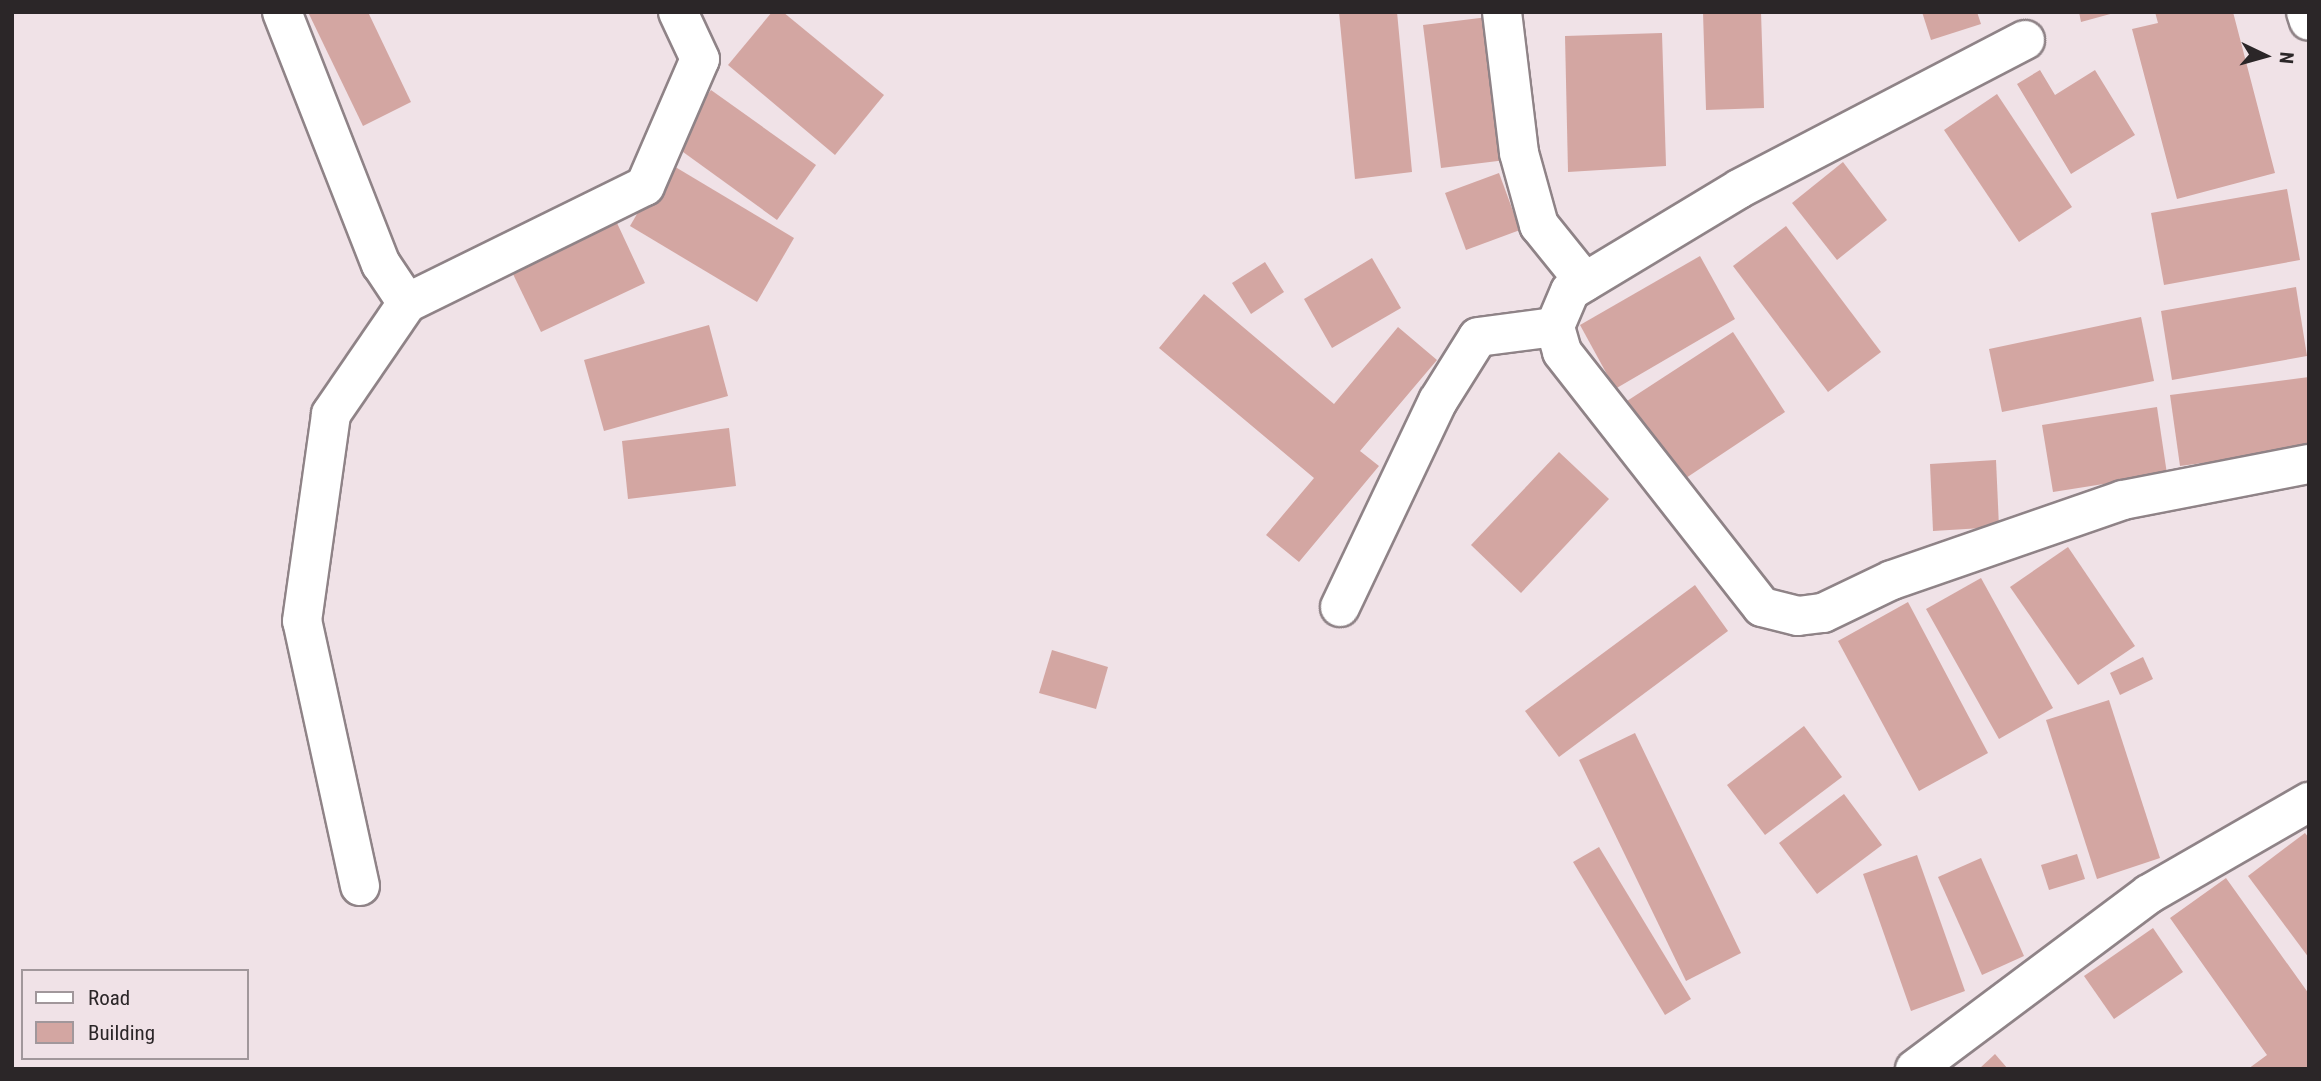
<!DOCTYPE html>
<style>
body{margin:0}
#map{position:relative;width:2321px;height:1081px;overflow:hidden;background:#f0e2e7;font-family:"Roboto Condensed",sans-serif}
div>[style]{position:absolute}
.building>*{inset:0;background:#d3a6a2}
.roads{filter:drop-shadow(2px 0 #8f8387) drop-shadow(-2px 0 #8f8387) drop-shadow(0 2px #8f8387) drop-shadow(0 -2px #8f8387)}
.minor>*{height:38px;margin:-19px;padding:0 19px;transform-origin:19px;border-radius:19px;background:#fff}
span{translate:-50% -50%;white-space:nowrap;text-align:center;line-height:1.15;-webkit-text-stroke:7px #f0e2e7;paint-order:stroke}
.frame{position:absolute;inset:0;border:14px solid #2b2628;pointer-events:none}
.legend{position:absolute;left:21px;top:969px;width:228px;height:91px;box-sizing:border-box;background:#f0e2e7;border:2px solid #a1979b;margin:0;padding:9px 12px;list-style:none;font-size:21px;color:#2b2628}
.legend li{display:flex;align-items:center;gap:14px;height:35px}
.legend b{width:35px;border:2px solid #a1979b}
.north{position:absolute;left:2230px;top:21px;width:70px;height:70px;-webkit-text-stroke:5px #f0e2e7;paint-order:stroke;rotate:95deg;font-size:19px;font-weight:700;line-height:28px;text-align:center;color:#2b2628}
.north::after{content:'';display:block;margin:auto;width:24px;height:32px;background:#2b2628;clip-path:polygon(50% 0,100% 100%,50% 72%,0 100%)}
</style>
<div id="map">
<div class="building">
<i style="clip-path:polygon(308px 12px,368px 12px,411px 102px,363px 126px)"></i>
<i style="clip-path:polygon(772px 12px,783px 12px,884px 95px,835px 155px,728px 65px)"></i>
<i style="clip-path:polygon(1339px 12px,1397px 12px,1412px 172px,1355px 179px)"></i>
<i style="clip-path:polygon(1703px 12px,1761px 12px,1764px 108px,1706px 110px)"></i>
<i style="clip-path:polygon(1922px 12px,1977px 12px,1981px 24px,1931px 40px)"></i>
<i style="clip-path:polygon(2079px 12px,2114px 12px,2114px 13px,2081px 22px)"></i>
<i style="clip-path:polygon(2155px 12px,2233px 12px,2275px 173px,2177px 199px,2132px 29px,2158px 23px)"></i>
<i style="clip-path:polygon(1488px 17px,1506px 160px,1441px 168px,1423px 25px)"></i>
<i style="clip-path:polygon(1662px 33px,1666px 166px,1568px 172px,1565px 36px)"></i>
<i style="clip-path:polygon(2040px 70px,2055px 95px,2095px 70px,2135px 135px,2071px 174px,2017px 84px)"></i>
<i style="clip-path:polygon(711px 90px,816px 165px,777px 220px,672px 144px)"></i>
<i style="clip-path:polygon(1997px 94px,2072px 207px,2019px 242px,1944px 130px)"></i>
<i style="clip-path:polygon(667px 162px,794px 238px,757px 302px,630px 226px)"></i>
<i style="clip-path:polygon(1843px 162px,1887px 220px,1837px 260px,1792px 203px)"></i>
<i style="clip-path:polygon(1499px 173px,1520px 230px,1466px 250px,1445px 193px)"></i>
<i style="clip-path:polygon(2287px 189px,2300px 260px,2164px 285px,2151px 213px)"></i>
<i style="clip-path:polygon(617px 223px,645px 283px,541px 332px,512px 272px)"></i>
<i style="clip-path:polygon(1786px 226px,1881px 352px,1828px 392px,1733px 266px)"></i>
<i style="clip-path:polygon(1700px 256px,1735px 319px,1615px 389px,1580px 325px)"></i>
<i style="clip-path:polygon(1372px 258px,1401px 308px,1332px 348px,1304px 299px)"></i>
<i style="clip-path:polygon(1265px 262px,1284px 292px,1251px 314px,1232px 283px)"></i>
<i style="clip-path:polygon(2296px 287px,2307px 356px,2172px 380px,2161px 311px)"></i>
<i style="clip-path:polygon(1204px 294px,1334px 404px,1398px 327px,1437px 360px,1360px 451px,1379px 466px,1299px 562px,1266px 535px,1314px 478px,1159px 348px)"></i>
<i style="clip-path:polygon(2141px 317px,2154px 381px,2002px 412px,1989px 349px)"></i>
<i style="clip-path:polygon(709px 325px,728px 396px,604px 431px,584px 360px)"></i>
<i style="clip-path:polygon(1733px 332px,1785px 412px,1680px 482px,1627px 401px)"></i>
<i style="clip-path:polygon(2309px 377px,2309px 449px,2180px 466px,2170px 395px)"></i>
<i style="clip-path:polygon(2157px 407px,2167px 474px,2053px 492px,2042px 425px)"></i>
<i style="clip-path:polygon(729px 428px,736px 486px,628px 499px,622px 441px)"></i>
<i style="clip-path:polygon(1559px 452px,1609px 499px,1521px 593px,1471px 545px)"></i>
<i style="clip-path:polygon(1996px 460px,1999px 527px,1933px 531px,1930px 464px)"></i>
<i style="clip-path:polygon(2068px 547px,2135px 646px,2078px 685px,2010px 587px)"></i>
<i style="clip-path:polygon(1981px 578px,2053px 708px,1999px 739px,1926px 609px)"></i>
<i style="clip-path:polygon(1695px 585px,1728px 631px,1559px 757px,1525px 711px)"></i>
<i style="clip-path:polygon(1908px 602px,1988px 753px,1919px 791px,1838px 641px)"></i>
<i style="clip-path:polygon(1052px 650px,1108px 667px,1096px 709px,1039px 693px)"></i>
<i style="clip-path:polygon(2143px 657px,2153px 679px,2120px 695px,2110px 673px)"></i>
<i style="clip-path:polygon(2109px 700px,2160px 858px,2097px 879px,2046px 720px)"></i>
<i style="clip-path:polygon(1804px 726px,1842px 777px,1765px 835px,1727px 785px)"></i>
<i style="clip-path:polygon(1635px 733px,1741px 953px,1686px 981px,1579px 760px)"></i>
<i style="clip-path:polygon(1844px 794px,1882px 845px,1817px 894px,1779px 843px)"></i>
<i style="clip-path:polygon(2305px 833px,2309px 838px,2309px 958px,2248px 876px)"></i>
<i style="clip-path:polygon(1599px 847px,1691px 999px,1665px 1015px,1573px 862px)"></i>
<i style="clip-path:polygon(2077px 854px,2085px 879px,2049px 890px,2041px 865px)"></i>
<i style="clip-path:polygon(1917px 855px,1965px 991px,1911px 1011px,1863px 874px)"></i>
<i style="clip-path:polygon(1981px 858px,2024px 956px,1982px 975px,1938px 877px)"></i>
<i style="clip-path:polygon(2226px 878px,2309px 994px,2309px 1069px,2248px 1069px,2267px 1055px,2170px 918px)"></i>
<i style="clip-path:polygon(2153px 928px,2183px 972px,2114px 1019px,2084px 976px)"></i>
<i style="clip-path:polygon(1995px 1054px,2008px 1069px,1979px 1069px)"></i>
</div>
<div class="roads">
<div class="minor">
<i style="left:282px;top:12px;width:271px;rotate:68.6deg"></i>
<i style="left:381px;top:264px;width:47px;rotate:56.3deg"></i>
<i style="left:1502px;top:12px;width:142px;rotate:83.1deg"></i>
<i style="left:1519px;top:153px;width:75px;rotate:74.5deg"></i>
<i style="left:1539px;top:225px;width:73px;rotate:51.1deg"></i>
<i style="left:2306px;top:12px;width:9px;rotate:72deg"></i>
<i style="left:2025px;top:40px;width:322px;rotate:152.5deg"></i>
<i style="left:1739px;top:189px;width:197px;rotate:148.9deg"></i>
<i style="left:1570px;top:291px;width:39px;rotate:113deg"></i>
<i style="left:1555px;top:327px;width:26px;rotate:74deg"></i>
<i style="left:1562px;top:352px;width:324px;rotate:51.9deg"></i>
<i style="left:1762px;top:607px;width:37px;rotate:14deg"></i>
<i style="left:1798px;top:616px;width:25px;rotate:-7deg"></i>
<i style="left:1823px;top:613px;width:76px;rotate:-25.6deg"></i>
<i style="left:1892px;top:580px;width:244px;rotate:-19.1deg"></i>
<i style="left:2123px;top:500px;width:189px;rotate:-11deg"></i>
<i style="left:1340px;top:607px;width:228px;rotate:-64.6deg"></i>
<i style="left:1438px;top:401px;width:75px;rotate:-58deg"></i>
<i style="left:1478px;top:337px;width:78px;rotate:-7.4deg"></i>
<i style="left:360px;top:886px;width:271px;rotate:-102.3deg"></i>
<i style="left:302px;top:621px;width:209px;rotate:-82deg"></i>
<i style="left:331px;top:414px;width:135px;rotate:-55.6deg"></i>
<i style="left:407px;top:303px;width:265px;rotate:-26.2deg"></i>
<i style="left:645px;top:186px;width:138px;rotate:-66.6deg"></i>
<i style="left:700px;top:59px;width:52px;rotate:-115.1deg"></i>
<i style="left:1915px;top:1069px;width:292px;rotate:-36.8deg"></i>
<i style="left:2149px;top:894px;width:185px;rotate:-29.9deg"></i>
</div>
</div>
<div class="frame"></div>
<ul class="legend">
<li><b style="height:9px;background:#fff"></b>Road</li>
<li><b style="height:19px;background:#d3a6a2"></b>Building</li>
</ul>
<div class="north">N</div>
</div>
